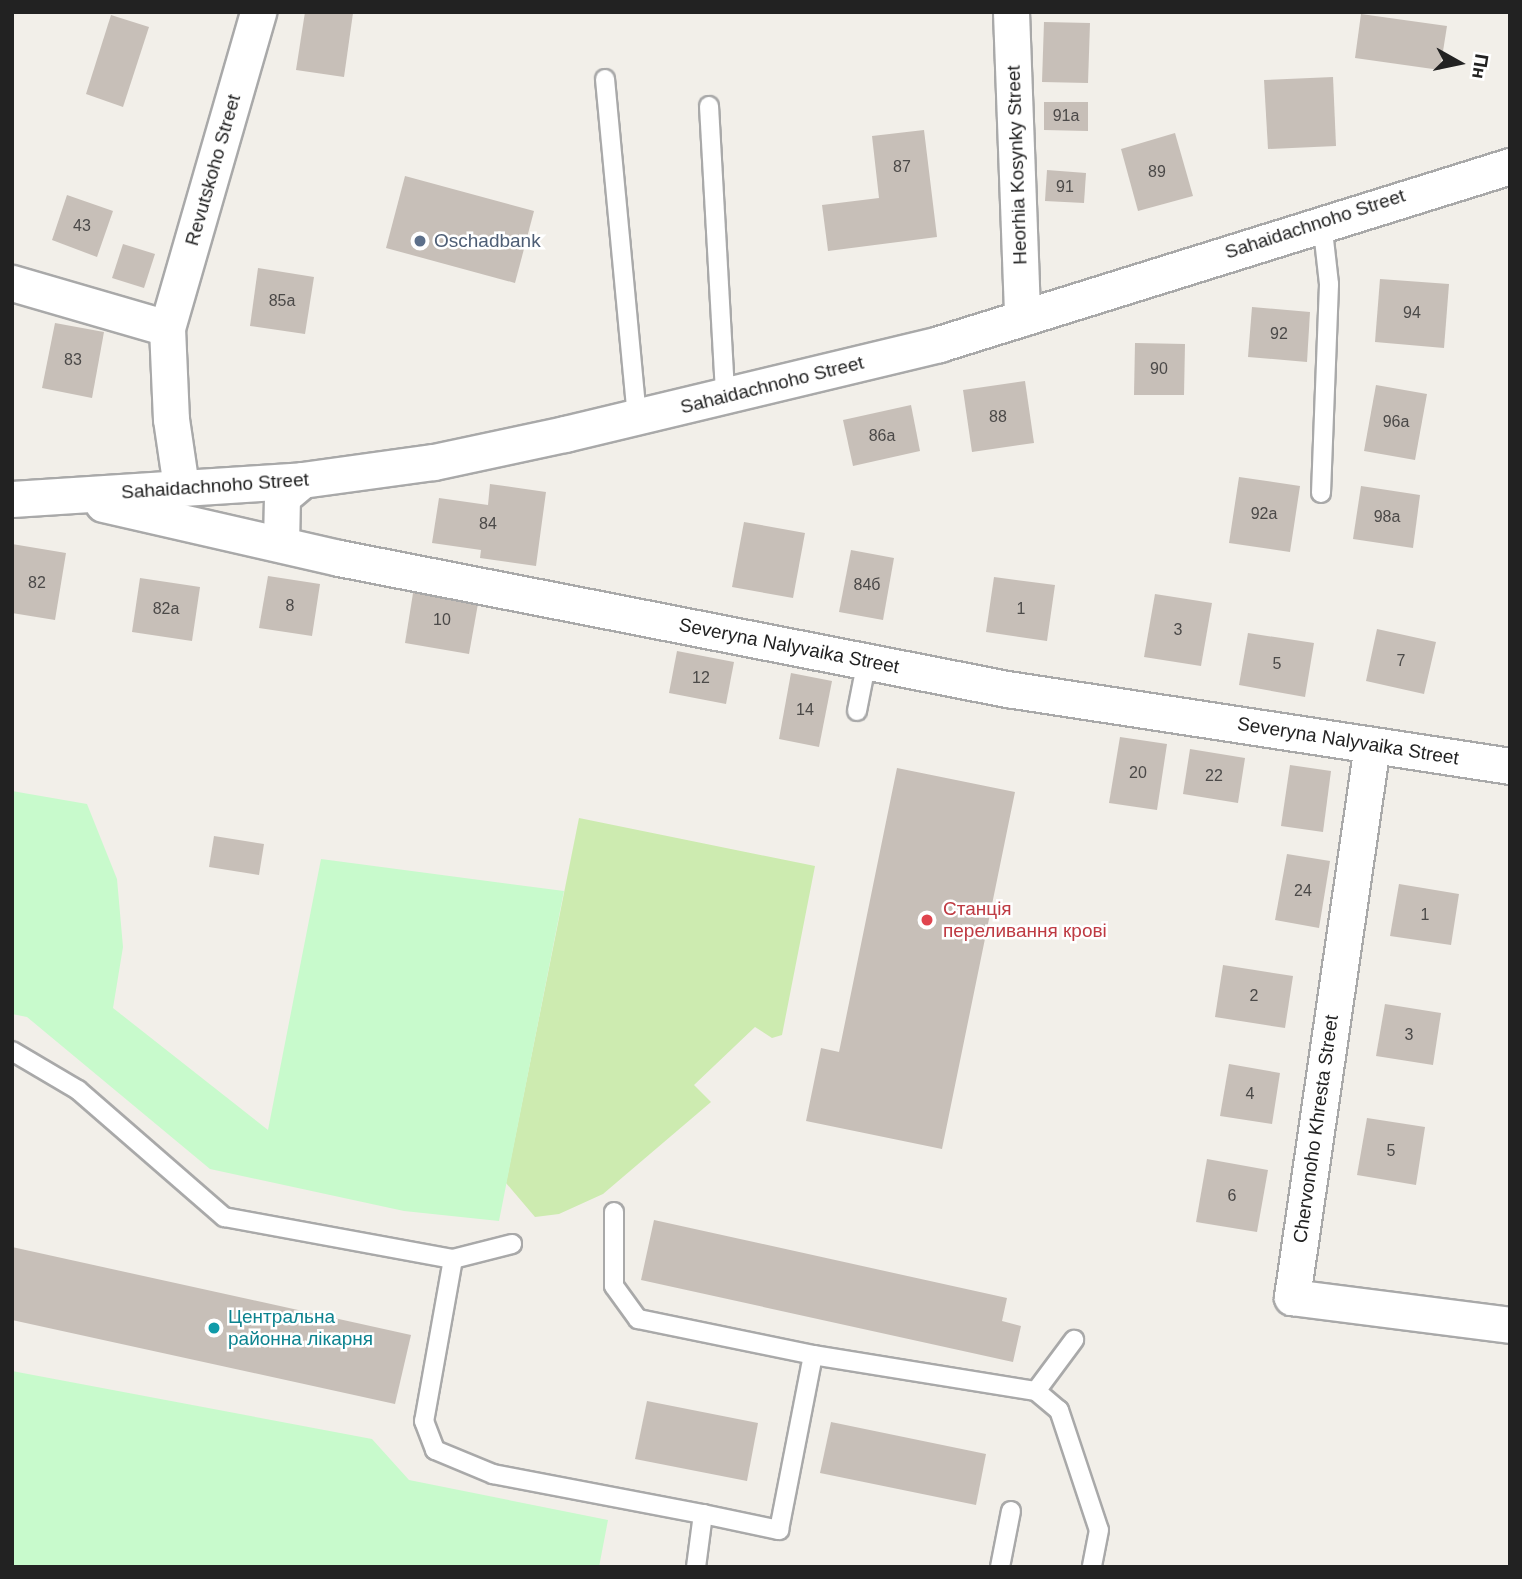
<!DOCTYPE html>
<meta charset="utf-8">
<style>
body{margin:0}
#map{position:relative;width:1522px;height:1579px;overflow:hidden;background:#f2efe9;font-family:Arial,sans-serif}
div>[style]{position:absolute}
.grass>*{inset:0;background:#cdebb0}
.park>*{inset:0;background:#c8facc}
.building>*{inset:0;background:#c7bfb8}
.roads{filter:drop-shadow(2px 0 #a9a9a9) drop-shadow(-2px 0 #a9a9a9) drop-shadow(0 2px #a9a9a9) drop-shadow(0 -2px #a9a9a9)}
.service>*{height:18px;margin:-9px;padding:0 9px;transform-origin:9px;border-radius:9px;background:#fff}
.minor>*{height:35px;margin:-17.5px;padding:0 17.5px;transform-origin:17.5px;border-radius:17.5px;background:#fff}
.dots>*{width:19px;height:19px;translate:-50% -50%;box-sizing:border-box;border:4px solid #fff;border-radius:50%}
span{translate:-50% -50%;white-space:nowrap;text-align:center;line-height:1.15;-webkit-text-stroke:5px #fff;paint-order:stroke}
.number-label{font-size:16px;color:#4b4948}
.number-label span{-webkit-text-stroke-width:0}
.street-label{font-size:19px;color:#222}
.service-label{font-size:19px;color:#4e5e75}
.left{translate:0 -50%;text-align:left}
.health-label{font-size:19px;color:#be3a42}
.culture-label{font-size:19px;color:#0d838f}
.frame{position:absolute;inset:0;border:14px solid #222;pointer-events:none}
.north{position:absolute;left:1424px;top:28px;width:70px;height:70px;-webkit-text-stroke:5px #fff;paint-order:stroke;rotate:99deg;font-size:19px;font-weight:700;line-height:28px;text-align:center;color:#222}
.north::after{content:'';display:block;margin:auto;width:24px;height:32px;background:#222;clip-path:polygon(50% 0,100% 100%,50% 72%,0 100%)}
</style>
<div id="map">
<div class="grass">
<i style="clip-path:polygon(579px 818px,815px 866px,782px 1035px,772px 1038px,755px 1027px,694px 1085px,711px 1102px,603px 1194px,559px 1214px,535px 1217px,506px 1183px)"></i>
</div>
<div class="park">
<i style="clip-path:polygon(12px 791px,87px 804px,117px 879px,123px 947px,113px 1008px,268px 1130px,321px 859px,564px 891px,499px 1221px,404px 1211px,210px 1169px,27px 1017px,12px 1014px)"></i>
<i style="clip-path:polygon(12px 1371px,372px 1439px,409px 1480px,608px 1520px,599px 1567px,12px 1567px)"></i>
</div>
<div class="building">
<i style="clip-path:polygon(305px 12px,353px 13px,344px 77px,296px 70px)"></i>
<i style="clip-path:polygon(1361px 14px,1447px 26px,1440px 70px,1355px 58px)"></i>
<i style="clip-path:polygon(111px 15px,149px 27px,123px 107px,86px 94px)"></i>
<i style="clip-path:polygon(1044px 22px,1090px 23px,1088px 83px,1042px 82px)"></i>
<i style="clip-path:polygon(1333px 77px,1336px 146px,1268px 149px,1264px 80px)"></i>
<i style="clip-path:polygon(1044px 102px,1088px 102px,1088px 131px,1044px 130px)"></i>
<i style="clip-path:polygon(924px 130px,937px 237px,828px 251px,822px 205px,879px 198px,872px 136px)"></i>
<i style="clip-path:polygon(1175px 133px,1193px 196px,1138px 211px,1121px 149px)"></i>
<i style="clip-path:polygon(1047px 170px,1086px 173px,1084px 203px,1045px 201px)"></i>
<i style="clip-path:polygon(405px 176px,534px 211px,515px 283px,386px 248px)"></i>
<i style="clip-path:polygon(67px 195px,113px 211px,97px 257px,52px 240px)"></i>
<i style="clip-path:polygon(123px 244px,155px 254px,144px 288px,112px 278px)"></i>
<i style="clip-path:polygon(258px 268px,314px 277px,305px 334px,250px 326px)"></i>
<i style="clip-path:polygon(1380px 279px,1449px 284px,1444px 348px,1375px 342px)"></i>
<i style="clip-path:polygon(1252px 307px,1310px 312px,1307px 362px,1248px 357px)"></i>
<i style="clip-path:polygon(55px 323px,104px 332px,92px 398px,42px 388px)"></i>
<i style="clip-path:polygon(1135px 343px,1185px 344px,1184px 395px,1134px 395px)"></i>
<i style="clip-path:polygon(1025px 381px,1034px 443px,972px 452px,963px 390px)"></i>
<i style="clip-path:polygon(1376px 385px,1427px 394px,1415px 460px,1364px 451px)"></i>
<i style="clip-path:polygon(911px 405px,920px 451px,853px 466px,843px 420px)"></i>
<i style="clip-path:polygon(1239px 477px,1300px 486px,1290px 552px,1229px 543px)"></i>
<i style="clip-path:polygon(490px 484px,546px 492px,536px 566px,480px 558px,481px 550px,432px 543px,439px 498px,488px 505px)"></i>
<i style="clip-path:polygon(1361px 486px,1420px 495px,1413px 548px,1353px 539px)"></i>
<i style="clip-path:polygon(744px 522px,805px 533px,793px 598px,732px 587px)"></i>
<i style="clip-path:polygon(12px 544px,66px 553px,55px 620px,12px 613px)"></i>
<i style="clip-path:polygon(851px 550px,894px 558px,883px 620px,839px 612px)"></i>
<i style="clip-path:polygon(268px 576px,320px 584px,312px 636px,259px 628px)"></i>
<i style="clip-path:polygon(994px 577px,1055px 585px,1047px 641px,986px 632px)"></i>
<i style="clip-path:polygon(140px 578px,200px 587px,192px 641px,132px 632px)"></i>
<i style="clip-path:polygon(414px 587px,479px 598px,469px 654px,405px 643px)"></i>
<i style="clip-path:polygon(1155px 594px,1212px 603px,1201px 666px,1144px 657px)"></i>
<i style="clip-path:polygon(1377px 629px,1436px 642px,1424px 694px,1366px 681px)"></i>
<i style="clip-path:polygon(1248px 633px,1314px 643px,1305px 697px,1239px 685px)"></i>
<i style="clip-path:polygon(677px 651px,734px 662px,726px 704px,669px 693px)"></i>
<i style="clip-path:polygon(791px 673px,832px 681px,819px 747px,779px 739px)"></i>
<i style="clip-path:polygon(1120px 737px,1167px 744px,1157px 810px,1109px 803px)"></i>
<i style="clip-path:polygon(1190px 749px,1245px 758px,1238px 803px,1183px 794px)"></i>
<i style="clip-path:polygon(1290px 765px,1331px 771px,1323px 832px,1281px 826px)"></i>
<i style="clip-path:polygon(897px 768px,1015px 792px,942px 1149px,806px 1121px,821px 1048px,839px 1052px)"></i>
<i style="clip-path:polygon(214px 836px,264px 844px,259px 875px,209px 867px)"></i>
<i style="clip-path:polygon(1287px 854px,1330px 861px,1319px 928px,1275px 920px)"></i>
<i style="clip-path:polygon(1399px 884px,1459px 894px,1451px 945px,1390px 936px)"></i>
<i style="clip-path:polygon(1223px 965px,1293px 976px,1285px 1028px,1215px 1017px)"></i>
<i style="clip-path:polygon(1385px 1004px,1441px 1013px,1433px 1065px,1376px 1056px)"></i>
<i style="clip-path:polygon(1229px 1064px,1280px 1073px,1272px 1124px,1220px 1116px)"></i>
<i style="clip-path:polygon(1367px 1118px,1425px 1127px,1416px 1185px,1357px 1175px)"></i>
<i style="clip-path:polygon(1207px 1159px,1268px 1170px,1257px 1232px,1196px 1222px)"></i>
<i style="clip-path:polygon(654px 1220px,1007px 1298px,1002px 1321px,1021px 1326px,1013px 1362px,641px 1280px)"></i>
<i style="clip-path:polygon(12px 1247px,411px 1335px,395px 1404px,12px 1320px)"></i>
<i style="clip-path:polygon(647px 1401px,758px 1423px,747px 1481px,635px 1459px)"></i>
<i style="clip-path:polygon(831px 1422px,986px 1454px,976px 1505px,820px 1473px)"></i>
</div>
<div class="roads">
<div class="service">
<i style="left:605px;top:79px;width:340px;rotate:84.6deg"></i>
<i style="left:709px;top:106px;width:290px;rotate:86.8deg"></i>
<i style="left:1321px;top:493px;width:209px;rotate:-87.8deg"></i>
<i style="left:1329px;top:284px;width:62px;rotate:-96.4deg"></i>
<i style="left:857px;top:711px;width:52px;rotate:-78.9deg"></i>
<i style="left:12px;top:1051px;width:77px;rotate:30.6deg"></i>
<i style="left:78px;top:1090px;width:194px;rotate:41deg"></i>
<i style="left:224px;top:1217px;width:233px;rotate:10.4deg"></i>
<i style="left:453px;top:1259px;width:61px;rotate:-14.3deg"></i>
<i style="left:614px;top:1212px;width:74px;rotate:90deg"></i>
<i style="left:614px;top:1286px;width:41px;rotate:54deg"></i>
<i style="left:638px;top:1319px;width:179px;rotate:11.6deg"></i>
<i style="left:813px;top:1355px;width:226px;rotate:9.2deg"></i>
<i style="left:1036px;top:1391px;width:64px;rotate:-53.3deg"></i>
<i style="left:453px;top:1259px;width:165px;rotate:100.1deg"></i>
<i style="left:424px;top:1421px;width:31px;rotate:69deg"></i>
<i style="left:435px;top:1450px;width:63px;rotate:22.5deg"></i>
<i style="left:493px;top:1474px;width:214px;rotate:10.8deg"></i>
<i style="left:703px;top:1514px;width:53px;rotate:97.5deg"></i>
<i style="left:1036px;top:1391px;width:30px;rotate:40deg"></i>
<i style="left:1059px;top:1410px;width:126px;rotate:71.6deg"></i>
<i style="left:1099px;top:1530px;width:38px;rotate:101deg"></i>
<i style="left:703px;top:1514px;width:78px;rotate:11.9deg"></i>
<i style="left:779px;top:1530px;width:178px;rotate:-79deg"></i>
<i style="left:1000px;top:1567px;width:57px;rotate:-78.9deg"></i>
</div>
<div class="minor">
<i style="left:1011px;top:12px;width:306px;rotate:87.9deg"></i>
<i style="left:12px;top:283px;width:161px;rotate:16.2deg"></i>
<i style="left:167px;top:328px;width:91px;rotate:87.5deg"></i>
<i style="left:171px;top:419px;width:69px;rotate:81.6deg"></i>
<i style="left:167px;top:328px;width:329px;rotate:-73.9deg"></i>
<i style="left:12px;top:499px;width:291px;rotate:-3.7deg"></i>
<i style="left:302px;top:480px;width:133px;rotate:-7.8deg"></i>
<i style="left:434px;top:462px;width:134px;rotate:-12.1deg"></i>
<i style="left:565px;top:434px;width:385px;rotate:-13.5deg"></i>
<i style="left:939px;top:344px;width:598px;rotate:-17.31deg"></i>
<i style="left:103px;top:504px;width:242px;rotate:12.9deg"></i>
<i style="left:339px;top:558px;width:681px;rotate:11.1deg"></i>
<i style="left:1007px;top:689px;width:509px;rotate:8.7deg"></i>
<i style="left:281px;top:544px;width:47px;rotate:-88.8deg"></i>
<i style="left:282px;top:497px;width:26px;rotate:-40deg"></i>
<i style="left:1372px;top:745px;width:558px;rotate:98.25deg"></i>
<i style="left:1292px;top:1297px;width:220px;rotate:7.3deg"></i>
</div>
</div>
<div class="dots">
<i style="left:420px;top:241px;background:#5c6f8a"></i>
<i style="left:927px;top:920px;background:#e0444e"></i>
<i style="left:214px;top:1328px;background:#0f9aa8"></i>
</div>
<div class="number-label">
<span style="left:1066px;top:116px">91а</span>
<span style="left:902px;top:167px">87</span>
<span style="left:1157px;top:172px">89</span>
<span style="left:1065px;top:187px">91</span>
<span style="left:82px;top:226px">43</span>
<span style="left:282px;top:301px">85а</span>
<span style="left:1412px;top:313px">94</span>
<span style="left:1279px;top:334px">92</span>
<span style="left:73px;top:360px">83</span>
<span style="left:1159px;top:369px">90</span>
<span style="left:998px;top:417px">88</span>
<span style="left:1396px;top:422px">96а</span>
<span style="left:882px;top:436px">86а</span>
<span style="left:1264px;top:514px">92а</span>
<span style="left:1387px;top:517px">98а</span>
<span style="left:488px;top:524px">84</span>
<span style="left:37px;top:583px">82</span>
<span style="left:867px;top:585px">84б</span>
<span style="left:290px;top:606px">8</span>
<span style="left:166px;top:609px">82а</span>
<span style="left:1021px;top:609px">1</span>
<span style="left:442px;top:620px">10</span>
<span style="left:1178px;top:630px">3</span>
<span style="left:1401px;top:661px">7</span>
<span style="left:1277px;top:664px">5</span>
<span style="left:701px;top:678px">12</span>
<span style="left:805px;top:710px">14</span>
<span style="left:1138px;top:773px">20</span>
<span style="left:1214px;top:776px">22</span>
<span style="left:1303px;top:891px">24</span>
<span style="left:1425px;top:915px">1</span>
<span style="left:1254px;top:996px">2</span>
<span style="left:1409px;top:1035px">3</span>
<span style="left:1250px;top:1094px">4</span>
<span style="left:1391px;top:1151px">5</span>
<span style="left:1232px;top:1196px">6</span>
</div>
<div class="street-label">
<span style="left:1017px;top:165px;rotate:-92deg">Heorhia Kosynky Street</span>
<span style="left:213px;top:170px;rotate:-74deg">Revutskoho Street</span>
<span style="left:1315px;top:224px;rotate:-18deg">Sahaidachnoho Street</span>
<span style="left:772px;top:385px;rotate:-14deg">Sahaidachnoho Street</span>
<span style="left:215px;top:486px;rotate:-4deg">Sahaidachnoho Street</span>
<span style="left:789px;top:646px;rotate:11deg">Severyna Nalyvaika Street</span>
<span style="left:1348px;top:741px;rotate:9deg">Severyna Nalyvaika Street</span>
<span style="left:1316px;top:1129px;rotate:-82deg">Chervonoho Khresta Street</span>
</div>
<div class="service-label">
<span class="left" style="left:434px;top:241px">Oschadbank</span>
</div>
<div class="health-label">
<span class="left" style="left:943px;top:920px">Станція<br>переливання крові</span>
</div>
<div class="culture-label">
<span class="left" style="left:228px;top:1328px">Центральна<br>районна лікарня</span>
</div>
<div class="frame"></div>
<div class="north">Пн</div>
</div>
